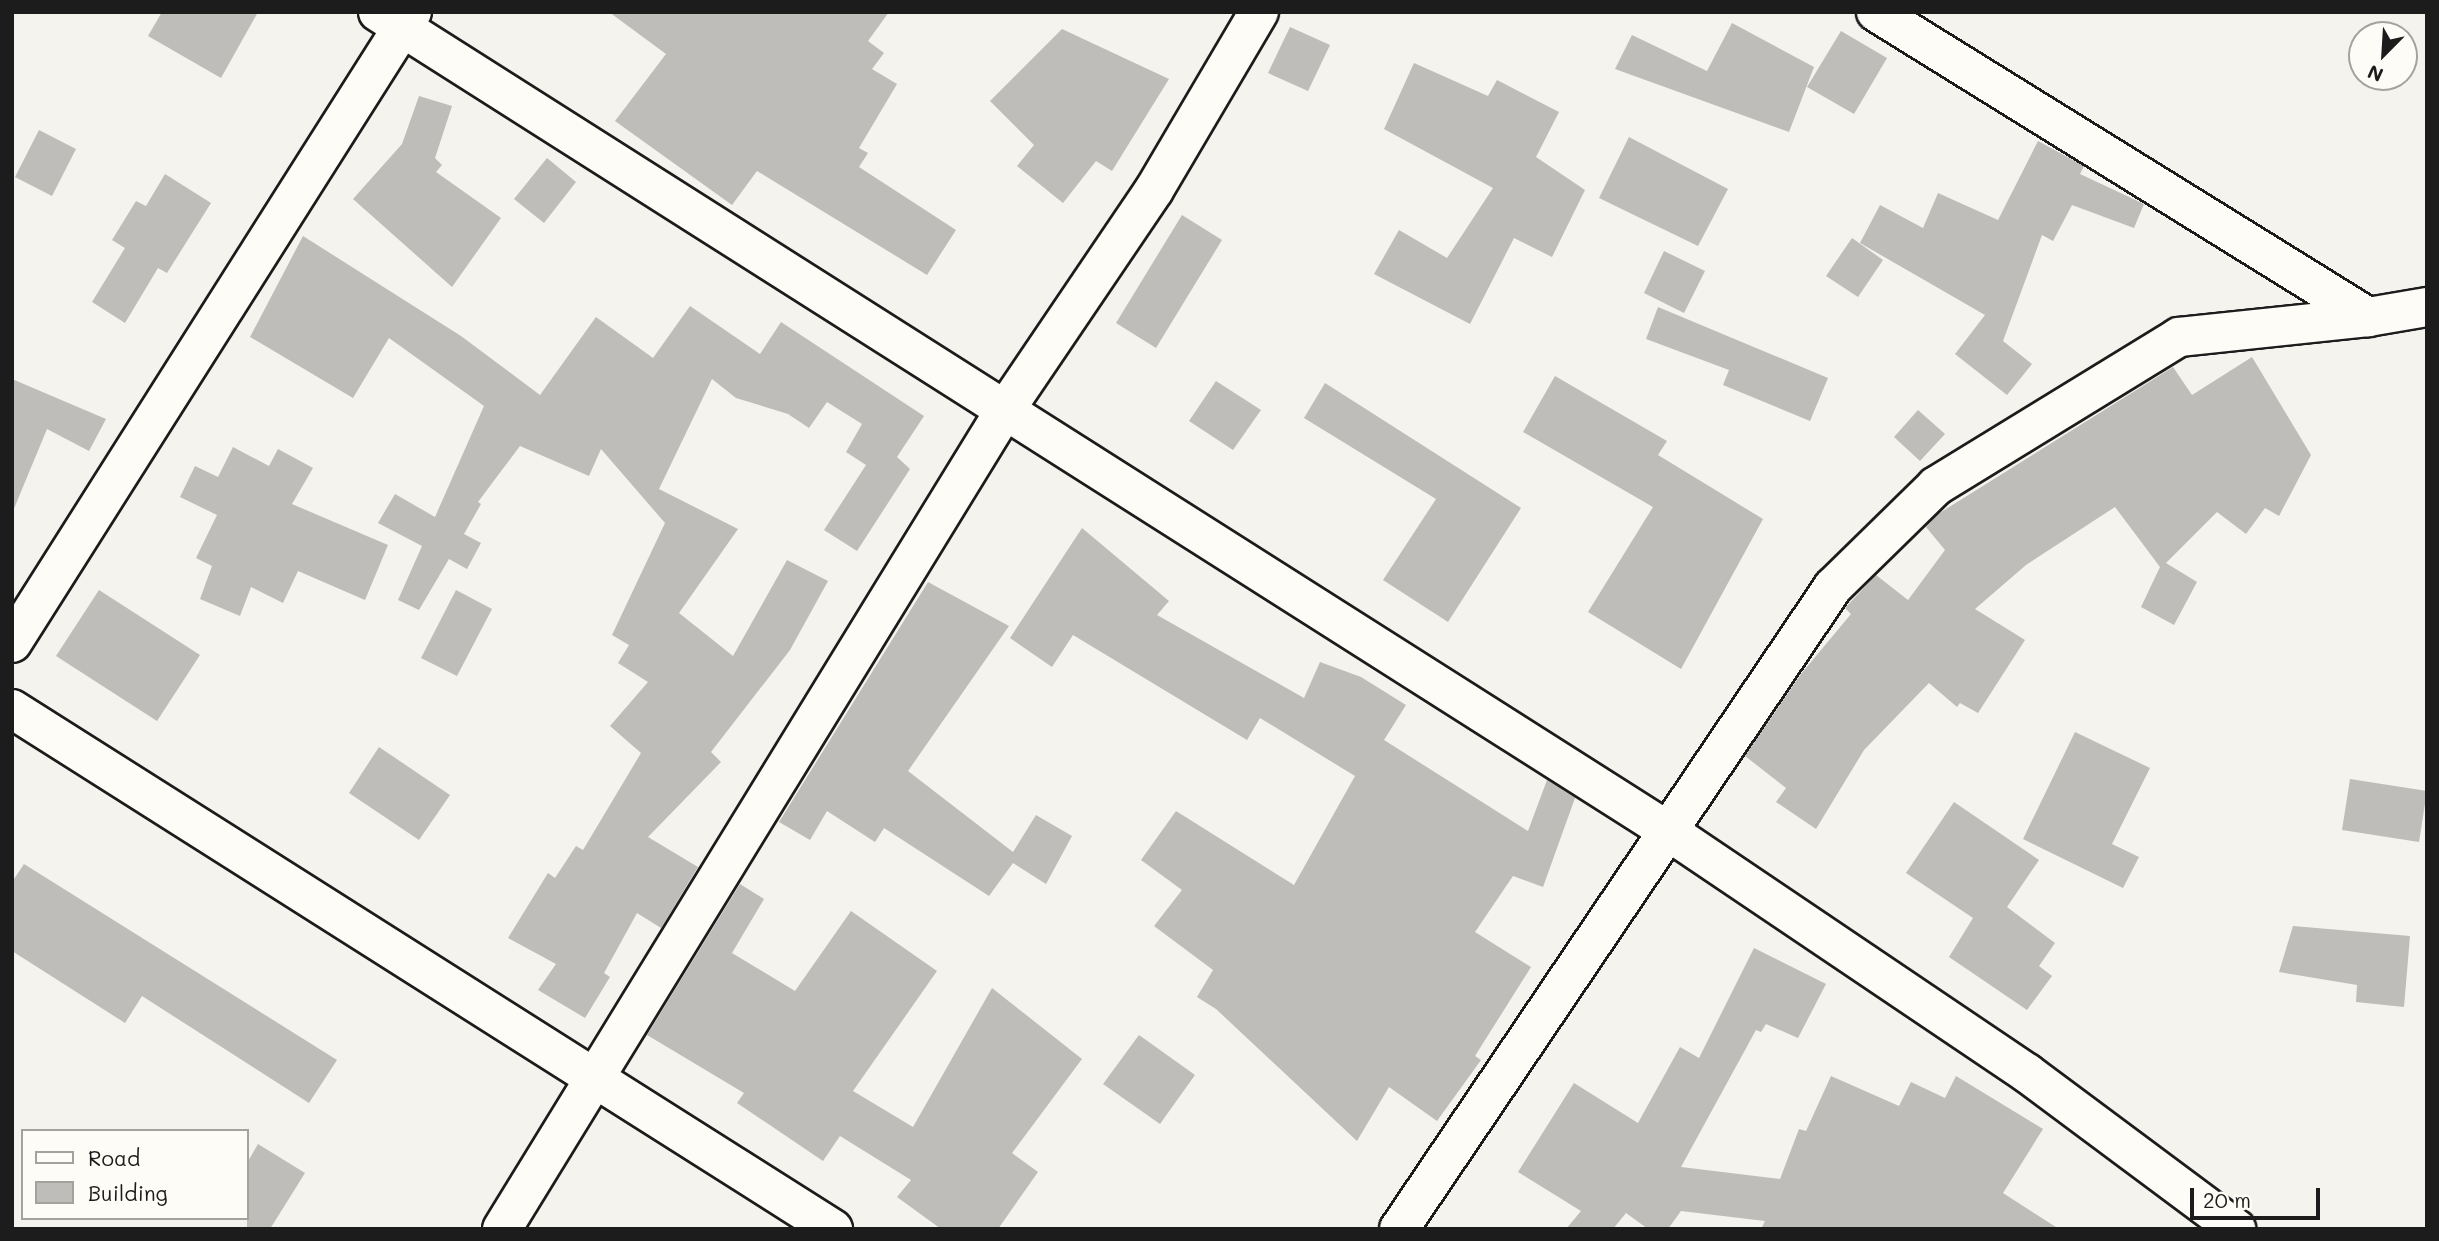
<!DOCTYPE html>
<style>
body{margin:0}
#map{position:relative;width:2439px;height:1241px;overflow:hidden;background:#f4f3ee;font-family:Mali,sans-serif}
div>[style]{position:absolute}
.building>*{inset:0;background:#bebdba}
.roads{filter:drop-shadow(2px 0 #1c1c1c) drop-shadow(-2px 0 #1c1c1c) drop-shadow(0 2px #1c1c1c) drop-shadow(0 -2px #1c1c1c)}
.street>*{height:38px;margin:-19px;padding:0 19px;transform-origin:19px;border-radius:19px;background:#fdfcf7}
span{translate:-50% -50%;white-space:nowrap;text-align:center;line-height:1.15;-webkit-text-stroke:5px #fdfcf7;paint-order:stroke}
.frame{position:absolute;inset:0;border:14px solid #1c1c1c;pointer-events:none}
.legend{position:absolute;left:21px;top:1129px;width:228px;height:91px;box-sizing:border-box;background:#fdfcf7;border:2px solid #a3a29f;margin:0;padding:9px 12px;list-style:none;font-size:21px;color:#1c1c1c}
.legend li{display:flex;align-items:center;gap:14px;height:35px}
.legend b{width:35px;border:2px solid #a3a29f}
.north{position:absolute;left:2348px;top:21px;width:70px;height:70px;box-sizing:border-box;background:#fdfcf7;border:2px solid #a3a29f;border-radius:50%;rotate:204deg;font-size:19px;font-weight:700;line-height:28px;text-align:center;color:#1c1c1c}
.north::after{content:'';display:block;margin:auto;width:24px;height:32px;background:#1c1c1c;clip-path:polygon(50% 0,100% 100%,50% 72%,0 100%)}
.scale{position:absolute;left:2190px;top:1188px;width:130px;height:32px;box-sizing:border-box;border:4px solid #1c1c1c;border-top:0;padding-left:9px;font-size:21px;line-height:24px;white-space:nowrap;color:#1c1c1c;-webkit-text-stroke:5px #fdfcf7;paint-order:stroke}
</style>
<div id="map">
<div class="building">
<i style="clip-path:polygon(162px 12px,258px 12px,221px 78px,148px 36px)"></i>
<i style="clip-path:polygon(609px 12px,889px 12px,868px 41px,884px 53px,872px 69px,897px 84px,859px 148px,868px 153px,859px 167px,956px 230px,927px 275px,757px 171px,732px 205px,615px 121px,666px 54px)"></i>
<i style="clip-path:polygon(1732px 23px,1814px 67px,1789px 132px,1615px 69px,1632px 35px,1707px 71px)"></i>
<i style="clip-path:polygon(1290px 27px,1330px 45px,1308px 91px,1268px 73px)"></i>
<i style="clip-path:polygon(1062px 29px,1169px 79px,1112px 171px,1096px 161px,1063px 203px,1017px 166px,1034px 145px,990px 101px)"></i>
<i style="clip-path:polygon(1841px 31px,1887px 58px,1854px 114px,1807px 87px)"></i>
<i style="clip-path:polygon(1414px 63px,1488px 96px,1497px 80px,1559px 112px,1536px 157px,1585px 190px,1552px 257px,1514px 238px,1470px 324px,1374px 274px,1399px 230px,1447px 258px,1493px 188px,1384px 129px)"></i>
<i style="clip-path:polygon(419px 96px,452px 106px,435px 158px,442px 165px,436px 172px,501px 218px,452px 287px,353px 199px,402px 144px)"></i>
<i style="clip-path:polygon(39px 130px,76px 149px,52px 196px,15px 177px)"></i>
<i style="clip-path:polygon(1629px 137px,1728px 189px,1698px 246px,1599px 198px)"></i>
<i style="clip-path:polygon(2038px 141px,2084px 166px,2080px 174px,2144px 204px,2134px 228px,2072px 205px,2053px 241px,2042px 235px,2003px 341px,2032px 364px,2007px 395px,1955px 354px,1985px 315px,1860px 243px,1880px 205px,1923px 228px,1938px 193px,1998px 220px)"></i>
<i style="clip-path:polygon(547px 158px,576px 182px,544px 223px,514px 199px)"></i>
<i style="clip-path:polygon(165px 174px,211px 203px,167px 273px,158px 268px,125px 323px,92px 302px,125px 248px,112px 240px,136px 201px,146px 206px)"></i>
<i style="clip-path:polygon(1182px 215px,1222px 240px,1156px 348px,1116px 323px)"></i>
<i style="clip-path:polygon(303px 236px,461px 336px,540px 395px,596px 317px,653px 358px,690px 306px,760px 354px,781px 322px,924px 416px,897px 457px,910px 469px,857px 551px,824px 530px,866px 465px,846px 452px,862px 424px,827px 402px,809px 428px,788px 414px,736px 398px,712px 379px,659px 489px,738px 529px,679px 613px,733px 656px,787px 560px,828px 581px,790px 650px,711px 752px,721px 762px,648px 837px,698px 867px,661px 928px,637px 913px,604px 973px,610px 977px,585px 1018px,538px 990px,556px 964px,508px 938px,548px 873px,555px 878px,576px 846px,583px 850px,641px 753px,610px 726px,648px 682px,618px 663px,629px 645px,612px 635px,665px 523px,601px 449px,589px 476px,520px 446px,478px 502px,481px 504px,464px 534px,481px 543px,467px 569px,449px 559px,419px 610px,398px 600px,422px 546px,378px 523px,395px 494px,435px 517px,484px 406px,389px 338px,353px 398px,250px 337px)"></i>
<i style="clip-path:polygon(1852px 238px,1883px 260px,1858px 297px,1826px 276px)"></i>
<i style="clip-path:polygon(1664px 251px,1705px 271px,1684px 313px,1644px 293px)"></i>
<i style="clip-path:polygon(1658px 307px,1828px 378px,1810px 421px,1723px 385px,1729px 370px,1646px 339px)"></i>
<i style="clip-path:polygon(2252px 357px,2311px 455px,2279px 516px,2265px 508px,2246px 534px,2217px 512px,2166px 563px,2197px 582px,2174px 625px,2141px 607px,2160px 567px,2115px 507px,2026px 565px,1975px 609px,2025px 640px,1978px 713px,1960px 703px,1957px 707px,1929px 683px,1864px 750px,1816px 829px,1776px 802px,1786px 788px,1745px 756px,1801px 674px,1851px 614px,1845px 608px,1876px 575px,1908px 600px,1945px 550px,1926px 527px,1938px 514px,2173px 367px,2192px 395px)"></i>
<i style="clip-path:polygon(1555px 376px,1667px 441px,1658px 455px,1763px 519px,1681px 669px,1588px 612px,1653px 507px,1523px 432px)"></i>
<i style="clip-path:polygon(12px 379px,106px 419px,89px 451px,47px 429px,13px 511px)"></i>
<i style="clip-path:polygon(1216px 381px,1261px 410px,1233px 450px,1189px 421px)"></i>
<i style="clip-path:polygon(1325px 383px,1521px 508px,1448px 622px,1383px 580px,1436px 499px,1304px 418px)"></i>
<i style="clip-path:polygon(1918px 410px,1945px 434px,1920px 461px,1894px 437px)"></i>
<i style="clip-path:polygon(233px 447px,269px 466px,278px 449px,313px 468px,292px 504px,388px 545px,365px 600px,298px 571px,283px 603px,251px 587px,240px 616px,200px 599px,212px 566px,196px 558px,217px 515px,180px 497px,195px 466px,218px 477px)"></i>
<i style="clip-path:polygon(1082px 528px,1169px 601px,1157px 615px,1304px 698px,1320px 662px,1361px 677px,1406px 705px,1384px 740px,1528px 831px,1547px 780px,1575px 798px,1543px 887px,1513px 876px,1475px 932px,1531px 967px,1475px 1056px,1481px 1060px,1437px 1121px,1389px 1087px,1357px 1141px,1216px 1009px,1197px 997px,1213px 970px,1154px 926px,1182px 890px,1141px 860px,1176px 811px,1294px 885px,1355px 776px,1260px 718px,1247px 740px,1073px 635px,1052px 667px,1010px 638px)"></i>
<i style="clip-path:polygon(928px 582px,1009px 626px,908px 771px,1013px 852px,1036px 815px,1072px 836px,1046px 884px,1013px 863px,989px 896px,884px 828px,875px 842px,827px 811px,810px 840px,779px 822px)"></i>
<i style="clip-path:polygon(99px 590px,200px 655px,157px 721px,56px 656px)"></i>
<i style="clip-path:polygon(456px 590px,492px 609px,457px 676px,421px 658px)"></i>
<i style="clip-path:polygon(2075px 732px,2150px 768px,2112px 844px,2139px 857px,2123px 888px,2023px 839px)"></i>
<i style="clip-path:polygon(379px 747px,450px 795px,419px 840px,349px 793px)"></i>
<i style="clip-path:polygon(2350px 779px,2427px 791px,2419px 842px,2342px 830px)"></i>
<i style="clip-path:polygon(1954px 802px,2039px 860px,2007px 907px,2055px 943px,2039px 966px,2052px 976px,2027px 1010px,1949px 957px,1973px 918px,1906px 873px)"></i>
<i style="clip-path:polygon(24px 864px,337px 1060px,309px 1103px,142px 996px,125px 1023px,12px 951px,12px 882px)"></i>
<i style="clip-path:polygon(740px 884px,764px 899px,732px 953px,795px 991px,851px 911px,937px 971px,853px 1091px,913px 1127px,992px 988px,1082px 1059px,1012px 1153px,1038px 1172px,998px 1229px,941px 1229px,897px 1197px,911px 1180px,840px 1136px,823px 1161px,737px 1103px,744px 1093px,647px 1035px)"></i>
<i style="clip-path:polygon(2293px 926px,2410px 936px,2404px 1007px,2356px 1002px,2357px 985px,2279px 972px)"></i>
<i style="clip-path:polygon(1754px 948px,1826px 984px,1798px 1038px,1766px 1024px,1761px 1032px,1756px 1030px,1681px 1167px,1780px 1179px,1799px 1129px,1806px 1131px,1831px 1076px,1899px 1106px,1911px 1082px,1945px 1098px,1956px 1076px,2043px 1129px,2003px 1193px,2059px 1229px,1761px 1229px,1765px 1221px,1681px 1211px,1668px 1229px,1648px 1229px,1626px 1213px,1613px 1229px,1566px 1229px,1581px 1211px,1518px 1172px,1574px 1083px,1638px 1123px,1680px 1047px,1699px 1058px)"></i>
<i style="clip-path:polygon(1139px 1035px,1195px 1075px,1160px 1124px,1103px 1084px)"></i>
<i style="clip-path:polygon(258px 1144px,305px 1173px,270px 1229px,247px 1229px,247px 1163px)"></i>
</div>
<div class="roads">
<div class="street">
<i style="left:378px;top:12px;width:1528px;rotate:32.41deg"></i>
<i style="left:1668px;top:831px;width:433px;rotate:34deg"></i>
<i style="left:2027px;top:1073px;width:261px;rotate:36.7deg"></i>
<i style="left:1876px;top:12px;width:579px;rotate:31.8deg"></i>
<i style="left:2368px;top:317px;width:60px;rotate:-9.6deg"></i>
<i style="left:12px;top:643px;width:747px;rotate:-57.63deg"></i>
<i style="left:12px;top:709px;width:972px;rotate:32.35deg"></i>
<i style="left:502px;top:1229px;width:958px;rotate:-58.45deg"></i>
<i style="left:1003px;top:413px;width:269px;rotate:-55.9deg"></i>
<i style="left:1154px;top:190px;width:207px;rotate:-59.5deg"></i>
<i style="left:1399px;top:1229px;width:775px;rotate:-55.94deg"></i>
<i style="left:1833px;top:587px;width:144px;rotate:-44.4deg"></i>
<i style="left:1936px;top:486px;width:285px;rotate:-31.5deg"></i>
<i style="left:2179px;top:337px;width:190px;rotate:-6deg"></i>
</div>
</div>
<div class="frame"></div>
<ul class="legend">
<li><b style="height:9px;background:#fdfcf7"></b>Road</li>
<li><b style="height:19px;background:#bebdba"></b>Building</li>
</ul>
<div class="north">N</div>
<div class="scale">20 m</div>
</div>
